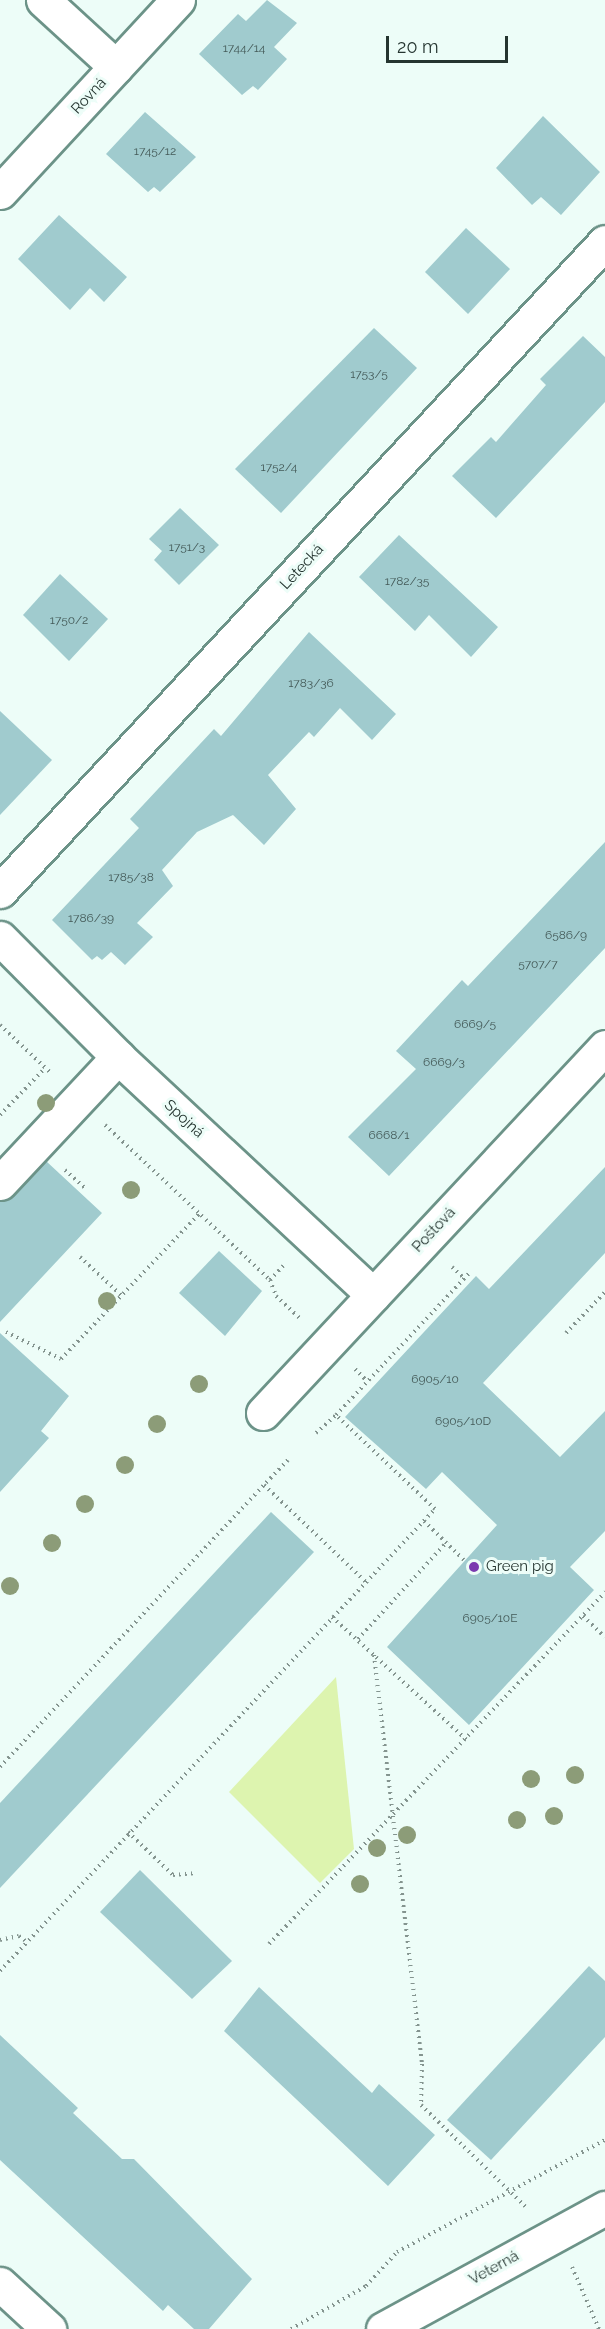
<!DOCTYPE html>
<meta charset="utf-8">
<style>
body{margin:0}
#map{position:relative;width:605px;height:2329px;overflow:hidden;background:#edfdf8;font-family:Raleway,sans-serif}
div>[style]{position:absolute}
.green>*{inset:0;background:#ddf4af}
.building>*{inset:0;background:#a0cbce}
.path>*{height:4px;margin-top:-2px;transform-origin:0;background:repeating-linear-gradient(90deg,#84948f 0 1.5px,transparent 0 6px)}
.roads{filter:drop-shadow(2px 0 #6c9388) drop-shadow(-2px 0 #6c9388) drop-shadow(0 2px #6c9388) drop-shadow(0 -2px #6c9388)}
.minor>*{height:33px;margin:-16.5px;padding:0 16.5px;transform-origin:16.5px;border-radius:16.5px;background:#fff}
.trees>*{width:18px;height:18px;margin:-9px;border-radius:50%;background:#8c9c78}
.dots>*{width:16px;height:16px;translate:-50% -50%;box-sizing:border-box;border:3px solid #edfdf8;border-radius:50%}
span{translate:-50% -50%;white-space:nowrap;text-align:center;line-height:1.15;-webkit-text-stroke:6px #edfdf8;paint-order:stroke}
.number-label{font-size:12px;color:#445a58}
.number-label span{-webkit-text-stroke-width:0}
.street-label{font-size:15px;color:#253530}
.poi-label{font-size:15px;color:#253530}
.left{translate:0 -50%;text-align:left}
.scale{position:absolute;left:386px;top:36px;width:122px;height:27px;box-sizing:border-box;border:3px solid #253530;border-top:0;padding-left:8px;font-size:18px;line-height:21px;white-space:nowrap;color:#253530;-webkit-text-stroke:4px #edfdf8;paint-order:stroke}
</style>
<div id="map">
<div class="green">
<i style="clip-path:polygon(336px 1677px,354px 1849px,320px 1883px,229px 1792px)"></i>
</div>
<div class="building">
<i style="clip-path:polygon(267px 0,297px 23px,274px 47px,287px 59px,258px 90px,253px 86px,242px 95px,199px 54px,238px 14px,246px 21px)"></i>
<i style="clip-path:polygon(145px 112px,196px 157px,160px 192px,154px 187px,148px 192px,106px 154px)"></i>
<i style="clip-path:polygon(543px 116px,600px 172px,561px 215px,541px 197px,532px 205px,496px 168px)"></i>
<i style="clip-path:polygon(59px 215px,127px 277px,104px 302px,90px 288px,70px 310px,18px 259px)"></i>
<i style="clip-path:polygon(466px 228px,510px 269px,468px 314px,425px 272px)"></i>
<i style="clip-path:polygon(374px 328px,417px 368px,281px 513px,235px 469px)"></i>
<i style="clip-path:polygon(583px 336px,605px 357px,605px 402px,496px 518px,452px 476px,491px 437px,496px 442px,546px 385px,540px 379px)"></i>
<i style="clip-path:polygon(180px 508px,219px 545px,179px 585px,154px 560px,162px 551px,149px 539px)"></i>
<i style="clip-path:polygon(399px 535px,498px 627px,471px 657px,429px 615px,415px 631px,359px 577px)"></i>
<i style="clip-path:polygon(60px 574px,108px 619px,69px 661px,23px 615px)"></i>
<i style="clip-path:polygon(309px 632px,396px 714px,372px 740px,340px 708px,314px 737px,309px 732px,268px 775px,296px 809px,264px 845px,233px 815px,197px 832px,162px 870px,173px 886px,137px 923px,153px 937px,125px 965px,111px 952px,102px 960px,97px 956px,92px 960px,52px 920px,139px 828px,130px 819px,214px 729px,221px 736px)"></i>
<i style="clip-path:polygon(0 711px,52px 760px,0 815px)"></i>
<i style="clip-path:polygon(605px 842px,605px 948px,389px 1176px,348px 1137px,416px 1069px,396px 1051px,462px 980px,468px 986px)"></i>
<i style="clip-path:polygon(46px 1161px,102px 1213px,0 1322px,0 1201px,14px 1196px)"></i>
<i style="clip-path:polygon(605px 1167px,605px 1253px,483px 1383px,560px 1457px,605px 1411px,605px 1531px,570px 1567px,594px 1590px,469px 1725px,387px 1647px,497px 1525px,442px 1472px,426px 1489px,345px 1417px,476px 1276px,489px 1289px)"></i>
<i style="clip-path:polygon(219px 1251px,262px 1291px,225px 1336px,179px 1293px)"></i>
<i style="clip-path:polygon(0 1333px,69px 1396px,41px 1431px,49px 1438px,0 1492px)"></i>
<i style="clip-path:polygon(271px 1512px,314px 1552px,0 1888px,0 1803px)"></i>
<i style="clip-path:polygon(140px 1870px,232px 1961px,192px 1999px,100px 1912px)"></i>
<i style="clip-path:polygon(589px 1966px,605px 1981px,605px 2037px,491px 2160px,447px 2120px)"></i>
<i style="clip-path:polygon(259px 1987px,372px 2093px,379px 2084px,435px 2135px,388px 2186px,224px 2031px)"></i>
<i style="clip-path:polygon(0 2035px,78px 2108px,73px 2113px,122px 2159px,134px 2159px,252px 2279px,209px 2329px,194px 2329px,168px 2305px,163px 2311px,0 2160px)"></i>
</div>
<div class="path">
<i style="left:0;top:1025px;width:71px;rotate:43.3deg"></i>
<i style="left:0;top:1115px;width:65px;rotate:-46.2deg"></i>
<i style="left:105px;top:1125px;width:226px;rotate:43.2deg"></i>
<i style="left:270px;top:1280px;width:17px;rotate:69deg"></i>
<i style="left:276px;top:1296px;width:34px;rotate:43deg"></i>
<i style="left:65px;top:1170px;width:28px;rotate:42deg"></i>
<i style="left:80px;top:1257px;width:57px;rotate:42.9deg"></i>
<i style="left:452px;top:1267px;width:16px;rotate:43deg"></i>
<i style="left:270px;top:1280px;width:23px;rotate:-47deg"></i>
<i style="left:6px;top:1332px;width:61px;rotate:26.1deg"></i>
<i style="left:61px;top:1359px;width:200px;rotate:-46.4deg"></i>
<i style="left:566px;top:1333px;width:57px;rotate:-46.4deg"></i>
<i style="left:355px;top:1369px;width:17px;rotate:45deg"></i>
<i style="left:316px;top:1433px;width:27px;rotate:-42deg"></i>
<i style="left:288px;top:1460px;width:35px;rotate:134deg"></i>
<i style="left:264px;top:1485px;width:141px;rotate:43.6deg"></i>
<i style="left:424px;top:1521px;width:57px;rotate:44.3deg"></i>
<i style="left:583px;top:1616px;width:30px;rotate:44deg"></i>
<i style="left:332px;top:1617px;width:184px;rotate:42.4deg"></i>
<i style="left:358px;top:1639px;width:132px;rotate:-47.5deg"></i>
<i style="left:374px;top:1655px;width:412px;rotate:83.3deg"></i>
<i style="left:422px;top:2064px;width:41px;rotate:91.4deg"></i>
<i style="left:421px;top:2105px;width:149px;rotate:44.2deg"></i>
<i style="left:0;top:1767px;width:386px;rotate:-46.9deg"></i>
<i style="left:128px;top:1832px;width:62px;rotate:43.7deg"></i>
<i style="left:173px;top:1875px;width:21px;rotate:-5deg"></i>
<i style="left:0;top:1940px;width:19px;rotate:-12deg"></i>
<i style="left:19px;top:1936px;width:10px;rotate:37deg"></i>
<i style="left:269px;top:1944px;width:487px;rotate:-46.3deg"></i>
<i style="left:0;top:1971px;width:635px;rotate:-46.72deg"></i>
<i style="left:435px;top:1509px;width:137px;rotate:-136.5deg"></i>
<i style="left:336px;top:1415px;width:197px;rotate:-46.8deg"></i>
<i style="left:572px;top:2267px;width:68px;rotate:66.5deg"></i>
<i style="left:291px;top:2329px;width:86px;rotate:-29.8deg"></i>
<i style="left:366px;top:2286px;width:46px;rotate:-47.6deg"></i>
<i style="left:397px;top:2252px;width:236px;rotate:-28.3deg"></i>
</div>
<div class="roads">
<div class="minor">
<i style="left:43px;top:0;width:99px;rotate:42.5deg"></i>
<i style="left:0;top:192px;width:262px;rotate:-47.2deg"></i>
<i style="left:0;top:891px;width:887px;rotate:-47.01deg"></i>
<i style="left:0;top:938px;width:168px;rotate:45.2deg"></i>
<i style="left:118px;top:1057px;width:349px;rotate:43deg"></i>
<i style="left:0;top:1183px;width:173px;rotate:-46.9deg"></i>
<i style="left:263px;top:1413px;width:501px;rotate:-46.94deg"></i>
<i style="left:0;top:2284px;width:67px;rotate:42.6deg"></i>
<i style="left:383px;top:2329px;width:253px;rotate:-28.6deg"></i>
</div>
</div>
<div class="trees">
<i style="left:46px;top:1103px"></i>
<i style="left:131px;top:1190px"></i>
<i style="left:107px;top:1301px"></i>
<i style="left:199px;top:1384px"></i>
<i style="left:157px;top:1424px"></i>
<i style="left:125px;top:1465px"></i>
<i style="left:85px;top:1504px"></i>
<i style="left:52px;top:1543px"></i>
<i style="left:10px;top:1586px"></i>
<i style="left:575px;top:1775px"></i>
<i style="left:531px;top:1779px"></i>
<i style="left:554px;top:1816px"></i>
<i style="left:517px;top:1820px"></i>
<i style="left:407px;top:1835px"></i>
<i style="left:377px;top:1848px"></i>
<i style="left:360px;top:1884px"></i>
</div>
<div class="dots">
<i style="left:474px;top:1567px;background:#7a3aaf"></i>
</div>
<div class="number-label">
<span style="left:244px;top:49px">1744/14</span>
<span style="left:155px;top:152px">1745/12</span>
<span style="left:369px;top:375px">1753/5</span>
<span style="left:279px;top:468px">1752/4</span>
<span style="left:187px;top:548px">1751/3</span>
<span style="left:407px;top:582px">1782/35</span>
<span style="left:69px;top:621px">1750/2</span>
<span style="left:311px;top:684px">1783/36</span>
<span style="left:131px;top:878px">1785/38</span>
<span style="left:91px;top:919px">1786/39</span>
<span style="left:566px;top:936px">6586/9</span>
<span style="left:538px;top:965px">5707/7</span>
<span style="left:475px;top:1025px">6669/5</span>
<span style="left:444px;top:1063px">6669/3</span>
<span style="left:389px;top:1136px">6668/1</span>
<span style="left:435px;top:1380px">6905/10</span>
<span style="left:463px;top:1422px">6905/10D</span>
<span style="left:490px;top:1619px">6905/10E</span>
</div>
<div class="street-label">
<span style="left:89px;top:96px;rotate:-47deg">Rovná</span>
<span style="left:302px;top:567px;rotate:-47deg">Letecká</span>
<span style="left:184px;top:1119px;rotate:43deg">Spojná</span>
<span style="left:434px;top:1230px;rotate:-47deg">Poštová</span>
<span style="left:494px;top:2268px;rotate:-29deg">Veterná</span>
</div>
<div class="poi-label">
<span class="left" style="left:486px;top:1567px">Green pig</span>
</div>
<div class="scale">20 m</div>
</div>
